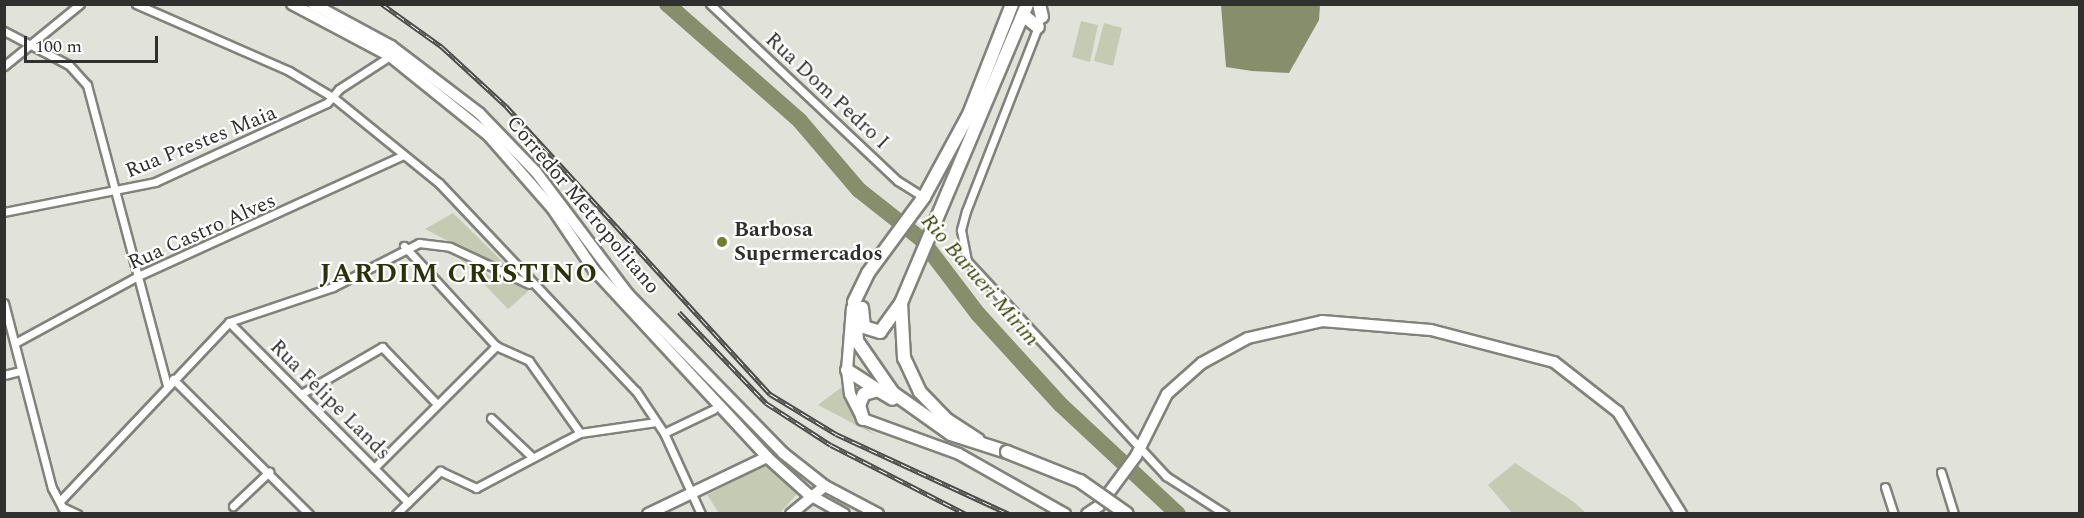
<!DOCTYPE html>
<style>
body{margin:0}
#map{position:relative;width:2084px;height:518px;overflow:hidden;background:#e1e3db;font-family:Spectral,serif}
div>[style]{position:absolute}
.green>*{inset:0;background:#c5cbb3}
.water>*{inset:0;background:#868e6b}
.river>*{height:16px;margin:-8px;padding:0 8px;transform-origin:8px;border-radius:8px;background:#868e6b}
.roads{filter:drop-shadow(2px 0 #81837b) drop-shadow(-2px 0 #81837b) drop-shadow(0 2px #81837b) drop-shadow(0 -2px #81837b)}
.street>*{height:7px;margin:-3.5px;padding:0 3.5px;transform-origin:3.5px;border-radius:3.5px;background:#fff}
.secondary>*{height:10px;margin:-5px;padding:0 5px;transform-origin:5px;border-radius:5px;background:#fff}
.primary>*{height:10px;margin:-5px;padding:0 5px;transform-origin:5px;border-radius:5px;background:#fff}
.highway>*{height:12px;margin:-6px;padding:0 6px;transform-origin:6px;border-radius:6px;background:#fff}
.rail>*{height:5px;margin-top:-2.5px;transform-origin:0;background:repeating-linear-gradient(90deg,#fff 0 9px,#4c4d49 0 18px);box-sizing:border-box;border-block:2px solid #4c4d49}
.bridges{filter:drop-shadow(2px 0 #81837b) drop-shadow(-2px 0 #81837b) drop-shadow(0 2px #81837b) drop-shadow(0 -2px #81837b)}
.highway-bridge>*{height:12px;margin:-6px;padding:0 6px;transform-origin:6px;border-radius:6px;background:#fff}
.dots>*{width:16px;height:16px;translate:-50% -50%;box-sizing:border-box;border:3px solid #fff;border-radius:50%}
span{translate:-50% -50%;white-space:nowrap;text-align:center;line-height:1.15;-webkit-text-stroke:4.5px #fff;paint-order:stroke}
.street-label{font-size:21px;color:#30312e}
.poi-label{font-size:21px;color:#30312e;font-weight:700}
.left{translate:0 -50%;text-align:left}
.water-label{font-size:22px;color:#3c4508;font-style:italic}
.district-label{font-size:27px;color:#2b3109;font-weight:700;letter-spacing:1.5px}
.frame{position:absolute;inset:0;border:6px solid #30312e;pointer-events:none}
.scale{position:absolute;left:24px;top:36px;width:134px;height:27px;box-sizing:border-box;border:3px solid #30312e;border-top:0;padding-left:8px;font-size:18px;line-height:21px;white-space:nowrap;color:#30312e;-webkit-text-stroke:4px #fff;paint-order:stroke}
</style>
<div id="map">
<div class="green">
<i style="clip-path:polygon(1081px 21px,1098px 25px,1090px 62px,1072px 57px)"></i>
<i style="clip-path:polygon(1104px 23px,1122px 28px,1113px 66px,1094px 61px)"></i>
<i style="clip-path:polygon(453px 213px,510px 269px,509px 273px,425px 229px)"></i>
<i style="clip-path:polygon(460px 259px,494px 278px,531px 289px,508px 309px)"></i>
<i style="clip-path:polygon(843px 386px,857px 420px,875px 435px,818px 405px)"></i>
<i style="clip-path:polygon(1515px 463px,1574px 502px,1586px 513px,1512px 513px,1488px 485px)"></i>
<i style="clip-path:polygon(768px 464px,798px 493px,779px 514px,719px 513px,707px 495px)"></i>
</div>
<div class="water">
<i style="clip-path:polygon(1221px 5px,1320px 5px,1319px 20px,1289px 73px,1252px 71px,1226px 67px)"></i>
</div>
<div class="river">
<i style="left:667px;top:4px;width:177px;rotate:41.3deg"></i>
<i style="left:800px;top:121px;width:91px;rotate:49.5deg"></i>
<i style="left:859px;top:190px;width:79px;rotate:38.3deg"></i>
<i style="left:921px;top:239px;width:94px;rotate:52.8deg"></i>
<i style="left:978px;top:314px;width:122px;rotate:47.7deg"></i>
<i style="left:1060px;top:404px;width:161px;rotate:43deg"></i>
</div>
<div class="roads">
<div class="street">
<i style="left:136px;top:4px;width:167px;rotate:23.6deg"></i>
<i style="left:289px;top:71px;width:52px;rotate:31deg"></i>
<i style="left:334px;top:98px;width:135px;rotate:39deg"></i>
<i style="left:439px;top:183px;width:286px;rotate:46.6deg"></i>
<i style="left:636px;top:391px;width:50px;rotate:56.3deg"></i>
<i style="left:664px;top:433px;width:89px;rotate:65.4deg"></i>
<i style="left:710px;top:4px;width:258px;rotate:43.3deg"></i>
<i style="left:898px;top:181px;width:31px;rotate:32deg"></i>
<i style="left:1039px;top:24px;width:201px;rotate:111.3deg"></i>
<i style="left:966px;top:211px;width:20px;rotate:105deg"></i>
<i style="left:961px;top:230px;width:32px;rotate:79deg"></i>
<i style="left:967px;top:261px;width:293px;rotate:47.2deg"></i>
<i style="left:1166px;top:476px;width:70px;rotate:32.8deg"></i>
<i style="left:4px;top:31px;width:73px;rotate:27.6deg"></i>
<i style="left:69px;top:65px;width:27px;rotate:48deg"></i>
<i style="left:87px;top:85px;width:311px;rotate:75.1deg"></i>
<i style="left:4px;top:66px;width:98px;rotate:-39.2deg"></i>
<i style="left:4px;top:212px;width:154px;rotate:-11.2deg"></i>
<i style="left:155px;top:182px;width:189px;rotate:-24.7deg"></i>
<i style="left:327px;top:103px;width:18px;rotate:-49deg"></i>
<i style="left:339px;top:89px;width:61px;rotate:-32.9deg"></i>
<i style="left:4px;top:303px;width:191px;rotate:75.5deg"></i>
<i style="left:52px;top:488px;width:30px;rotate:62deg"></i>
<i style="left:229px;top:322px;width:254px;rotate:45.2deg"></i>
<i style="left:15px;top:343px;width:140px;rotate:-28.6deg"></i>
<i style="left:138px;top:276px;width:291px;rotate:-24.5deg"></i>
<i style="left:496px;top:346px;width:36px;rotate:24deg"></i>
<i style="left:529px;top:361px;width:88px;rotate:54.7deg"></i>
<i style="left:4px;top:375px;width:16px;rotate:-14deg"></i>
<i style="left:173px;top:379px;width:192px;rotate:44.8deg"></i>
<i style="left:301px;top:394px;width:94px;rotate:-30.1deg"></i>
<i style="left:382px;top:347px;width:79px;rotate:46deg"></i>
<i style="left:491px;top:418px;width:55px;rotate:43.5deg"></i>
<i style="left:664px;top:433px;width:55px;rotate:-25.6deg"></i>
<i style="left:374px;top:468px;width:173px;rotate:-45deg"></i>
<i style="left:496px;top:346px;width:136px;rotate:-132.6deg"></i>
<i style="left:1941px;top:472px;width:44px;rotate:72.8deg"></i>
<i style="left:1885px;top:487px;width:28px;rotate:72deg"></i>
<i style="left:60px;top:501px;width:246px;rotate:-46.6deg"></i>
<i style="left:229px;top:322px;width:110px;rotate:-18.6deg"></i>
<i style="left:333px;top:287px;width:97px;rotate:-27.1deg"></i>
<i style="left:419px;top:243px;width:31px;rotate:7deg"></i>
<i style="left:450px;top:247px;width:87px;rotate:25.1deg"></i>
<i style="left:233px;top:506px;width:50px;rotate:-43.4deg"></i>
<i style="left:62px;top:507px;width:17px;rotate:25deg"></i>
<i style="left:396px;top:514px;width:62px;rotate:-44.3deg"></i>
<i style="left:440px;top:471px;width:40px;rotate:25deg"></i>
<i style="left:476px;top:488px;width:118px;rotate:-27.9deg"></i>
<i style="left:580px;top:433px;width:77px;rotate:-8.2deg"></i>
</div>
<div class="secondary">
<i style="left:852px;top:308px;width:62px;rotate:94.6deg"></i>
<i style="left:847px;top:370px;width:24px;rotate:83deg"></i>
<i style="left:850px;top:394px;width:28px;rotate:63deg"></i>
<i style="left:863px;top:419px;width:102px;rotate:20deg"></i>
<i style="left:959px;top:454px;width:122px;rotate:29.5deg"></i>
<i style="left:648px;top:514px;width:132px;rotate:-25.6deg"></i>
<i style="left:1087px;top:514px;width:14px;rotate:-34deg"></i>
<i style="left:1099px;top:506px;width:62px;rotate:-53.5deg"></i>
<i style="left:1136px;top:456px;width:69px;rotate:-63.4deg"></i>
<i style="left:1167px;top:394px;width:47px;rotate:-41.5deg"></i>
<i style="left:1202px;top:363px;width:52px;rotate:-28.5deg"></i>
<i style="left:1248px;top:338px;width:76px;rotate:-12.9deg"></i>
<i style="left:1322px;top:321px;width:109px;rotate:4.7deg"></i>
<i style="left:1431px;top:330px;width:127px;rotate:14.6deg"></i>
<i style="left:1554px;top:362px;width:81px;rotate:38deg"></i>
<i style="left:1618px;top:412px;width:120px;rotate:58.3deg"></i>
</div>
<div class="primary">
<i style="left:292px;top:4px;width:111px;rotate:28deg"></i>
<i style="left:390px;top:56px;width:126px;rotate:38.9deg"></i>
<i style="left:488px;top:135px;width:97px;rotate:48.8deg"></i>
<i style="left:552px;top:208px;width:75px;rotate:55.9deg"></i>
<i style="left:594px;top:270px;width:255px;rotate:47.2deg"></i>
<i style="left:767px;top:457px;width:55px;rotate:42.1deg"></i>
<i style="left:808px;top:494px;width:41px;rotate:29.1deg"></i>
<i style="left:313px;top:4px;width:89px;rotate:28.3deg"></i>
<i style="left:391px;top:46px;width:111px;rotate:37.3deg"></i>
<i style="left:479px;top:113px;width:82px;rotate:46deg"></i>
<i style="left:536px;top:172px;width:153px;rotate:53deg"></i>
<i style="left:628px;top:294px;width:222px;rotate:45.7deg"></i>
<i style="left:783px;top:453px;width:53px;rotate:38.2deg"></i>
<i style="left:825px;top:486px;width:60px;rotate:27.8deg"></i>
<i style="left:791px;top:514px;width:44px;rotate:-39.5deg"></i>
</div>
<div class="highway">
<i style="left:1039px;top:4px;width:13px;rotate:77deg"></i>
<i style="left:1023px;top:15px;width:19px;rotate:39deg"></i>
<i style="left:862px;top:308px;width:19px;rotate:84deg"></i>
<i style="left:864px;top:327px;width:17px;rotate:17deg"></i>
<i style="left:880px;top:332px;width:36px;rotate:-54deg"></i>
<i style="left:847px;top:370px;width:37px;rotate:33deg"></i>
<i style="left:863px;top:419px;width:15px;rotate:-106deg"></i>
<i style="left:859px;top:405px;width:12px;rotate:-66deg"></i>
<i style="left:864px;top:394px;width:15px;rotate:-16deg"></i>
<i style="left:878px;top:390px;width:17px;rotate:31deg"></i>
<i style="left:978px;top:440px;width:37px;rotate:-147deg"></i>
<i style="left:947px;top:420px;width:39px;rotate:-134deg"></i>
<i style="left:920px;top:392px;width:38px;rotate:-115deg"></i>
<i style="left:904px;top:358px;width:55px;rotate:-93.1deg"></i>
<i style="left:901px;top:303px;width:324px;rotate:-67.1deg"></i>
<i style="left:1007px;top:452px;width:59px;rotate:-162.2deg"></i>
<i style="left:951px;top:434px;width:71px;rotate:-144.7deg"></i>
<i style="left:893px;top:393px;width:63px;rotate:-124.7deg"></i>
<i style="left:857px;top:341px;width:39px;rotate:-94deg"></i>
<i style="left:854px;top:302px;width:32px;rotate:-64deg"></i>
<i style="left:868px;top:273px;width:94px;rotate:-53.6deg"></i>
<i style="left:924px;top:197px;width:94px;rotate:-61.5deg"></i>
<i style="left:969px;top:114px;width:118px;rotate:-68.6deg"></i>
</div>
</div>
<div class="rail">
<i style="left:382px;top:4px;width:74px;rotate:35.6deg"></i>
<i style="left:442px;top:47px;width:87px;rotate:42.7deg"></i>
<i style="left:506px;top:106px;width:391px;rotate:47.5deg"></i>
<i style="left:770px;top:394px;width:77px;rotate:31.2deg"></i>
<i style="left:836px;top:434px;width:191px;rotate:24.8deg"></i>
<i style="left:679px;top:312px;width:126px;rotate:46.3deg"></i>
<i style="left:766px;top:403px;width:77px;rotate:32.9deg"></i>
<i style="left:831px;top:445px;width:152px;rotate:27.1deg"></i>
</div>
<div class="bridges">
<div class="highway-bridge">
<i style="left:1007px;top:452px;width:79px;rotate:21.7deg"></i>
<i style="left:1080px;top:481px;width:57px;rotate:35.1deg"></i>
</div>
</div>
<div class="dots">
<i style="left:722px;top:242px;background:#6f7e2b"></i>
</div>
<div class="street-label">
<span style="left:827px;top:91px;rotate:43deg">Rua Dom Pedro I</span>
<span style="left:201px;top:142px;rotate:-22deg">Rua Prestes Maia</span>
<span style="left:583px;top:205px;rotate:50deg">Corredor Metropolitano</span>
<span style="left:202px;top:232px;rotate:-24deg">Rua Castro Alves</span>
<span style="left:330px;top:400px;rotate:45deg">Rua Felipe Lands</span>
</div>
<div class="poi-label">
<span class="left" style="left:734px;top:242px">Barbosa<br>Supermercados</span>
</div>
<div class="water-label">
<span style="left:980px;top:280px;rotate:49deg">Rio Barueri Mirim</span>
</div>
<div class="district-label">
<span style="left:459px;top:275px">JARDIM CRISTINO</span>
</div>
<div class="frame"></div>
<div class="scale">100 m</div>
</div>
